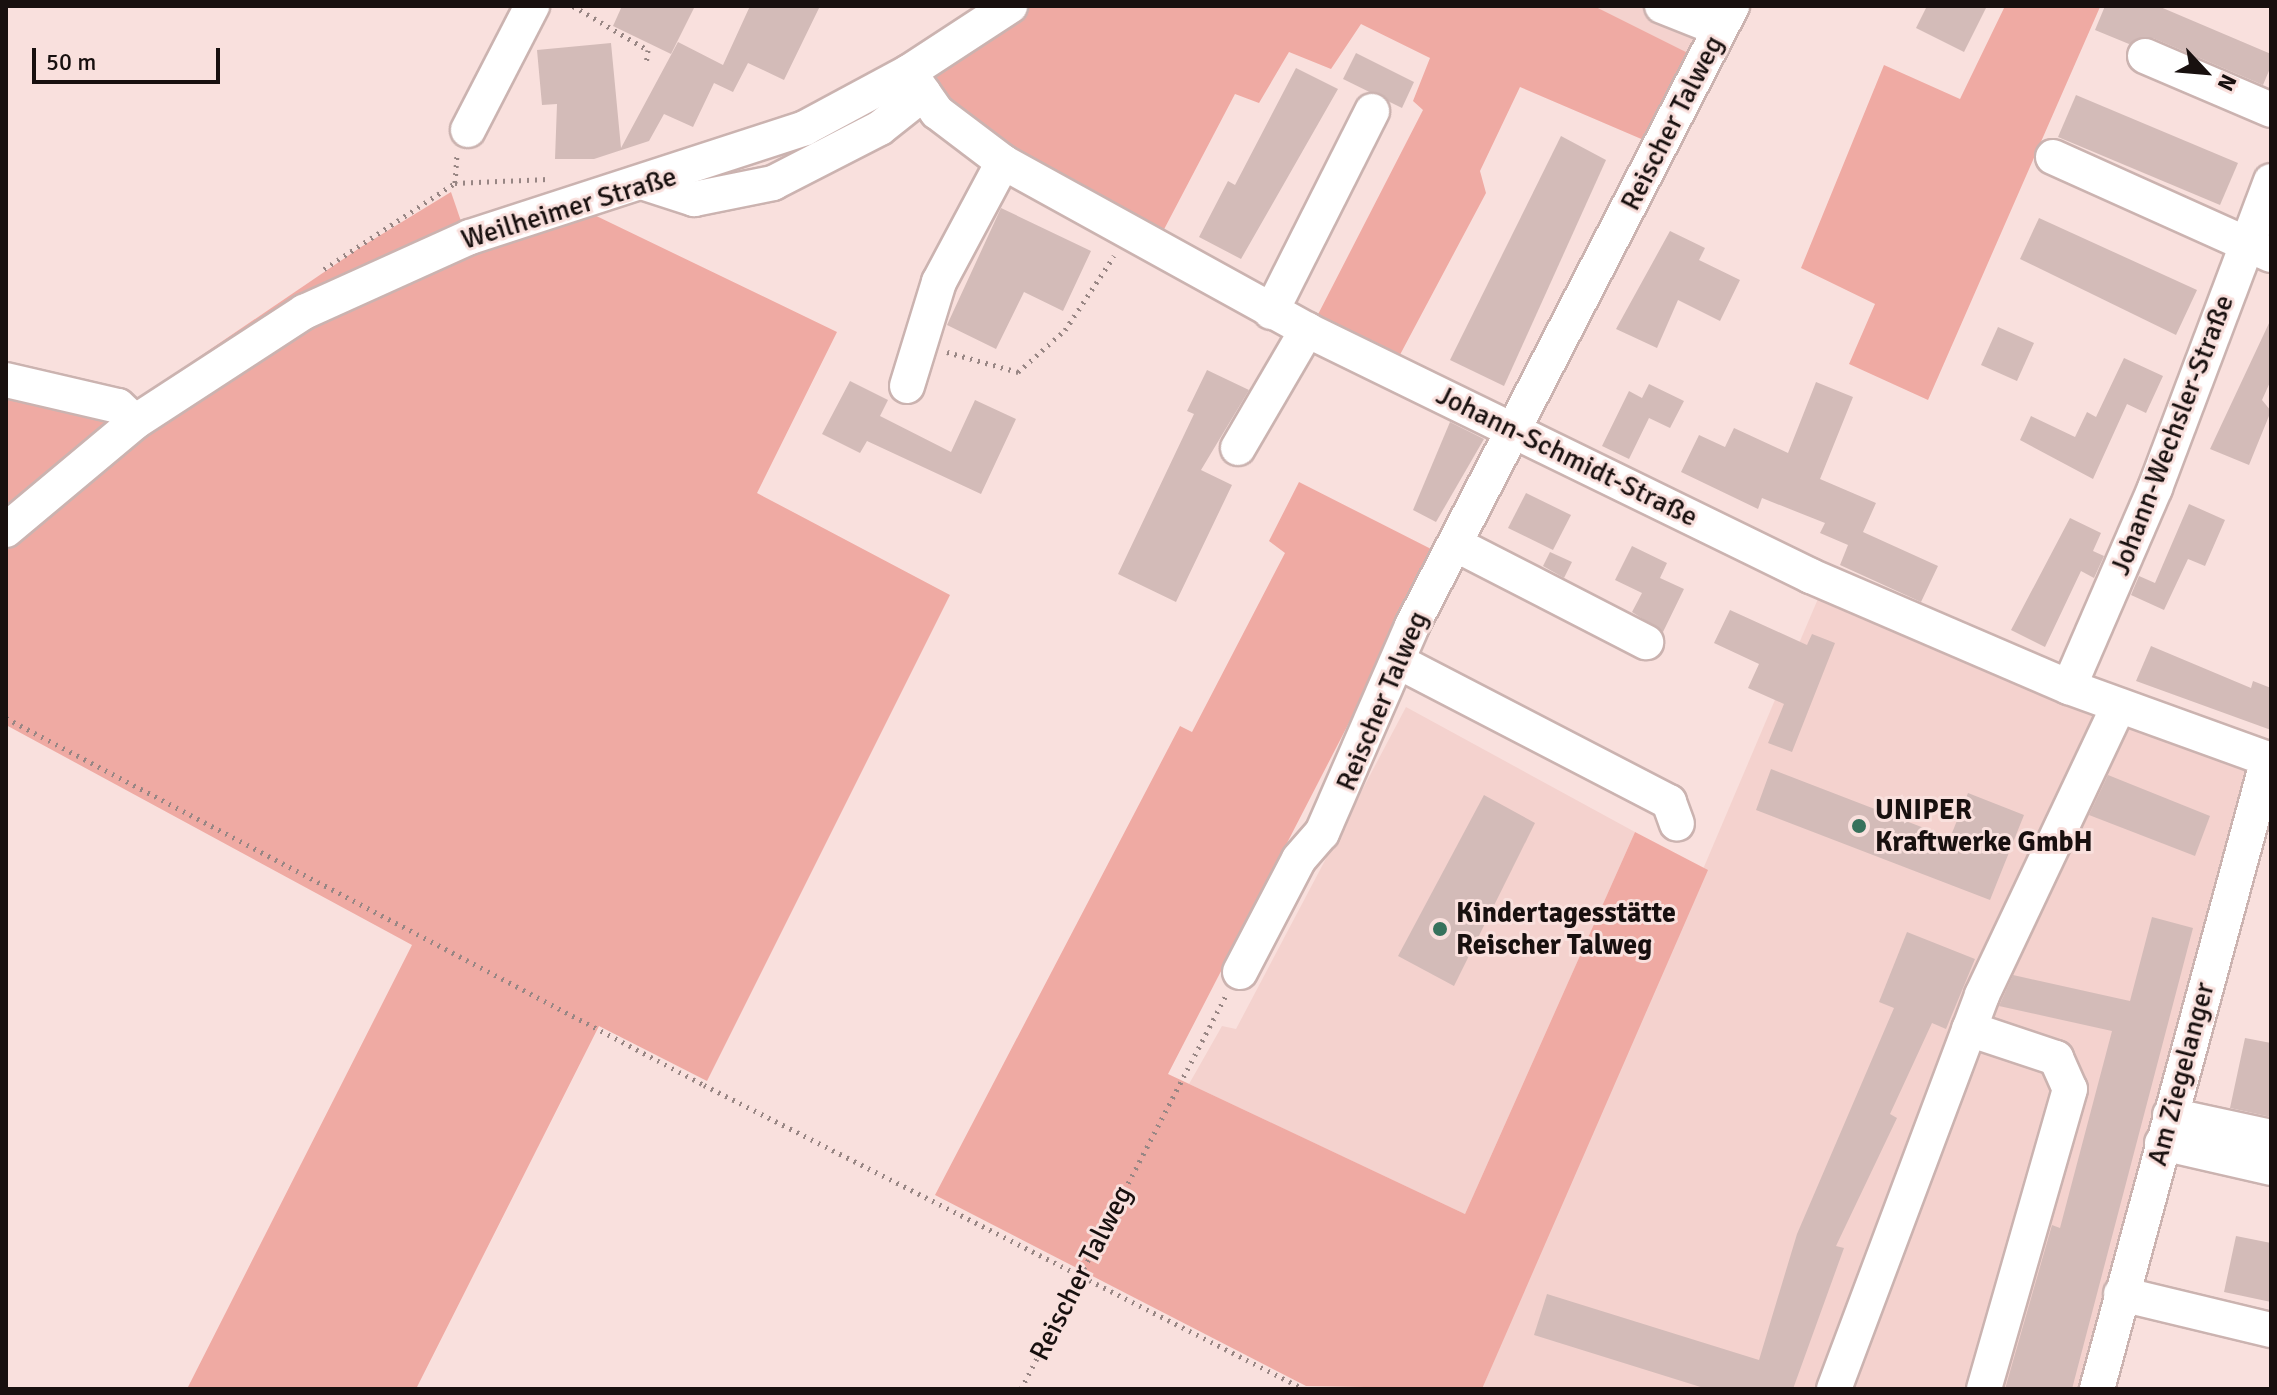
<!DOCTYPE html>
<meta charset="utf-8">
<style>
body{margin:0}
#map{position:relative;width:2277px;height:1395px;overflow:hidden;background:#f9e0dd;font-family:Signika,sans-serif}
div>[style]{position:absolute}
.built>*{inset:0;background:#f4d2ce}
.green>*{inset:0;background:#efaaa3}
.building>*{inset:0;background:#d3bbb8}
.path>*{height:5px;margin-top:-2.5px;transform-origin:0;background:repeating-linear-gradient(90deg,#988684 0 2px,transparent 0 8px)}
.roads{filter:drop-shadow(2px 0 #cbb3b0) drop-shadow(-2px 0 #cbb3b0) drop-shadow(0 2px #cbb3b0) drop-shadow(0 -2px #cbb3b0)}
.minor>*{height:34px;margin:-17px;padding:0 17px;transform-origin:17px;border-radius:17px;background:#fff}
.dots>*{width:22px;height:22px;translate:-50% -50%;box-sizing:border-box;border:4px solid #f9e0dd;border-radius:50%}
span{translate:-50% -50%;white-space:nowrap;text-align:center;line-height:1.15;-webkit-text-stroke:6px #f9e0dd;paint-order:stroke}
.street-label{font-size:28px;color:#18100f}
.poi-label{font-size:28px;color:#18100f;font-weight:700}
.left{translate:0 -50%;text-align:left}
.frame{position:absolute;inset:0;border:8px solid #18100f;pointer-events:none}
.north{position:absolute;left:2165px;top:32px;width:80px;height:80px;-webkit-text-stroke:6px #f9e0dd;paint-order:stroke;rotate:116deg;font-size:22px;font-weight:700;line-height:32px;text-align:center;color:#18100f}
.north::after{content:'';display:block;margin:auto;width:28px;height:36px;background:#18100f;clip-path:polygon(50% 0,100% 100%,50% 72%,0 100%)}
.scale{position:absolute;left:32px;top:48px;width:188px;height:36px;box-sizing:border-box;border:4px solid #18100f;border-top:0;padding-left:10px;font-size:24px;line-height:28px;white-space:nowrap;color:#18100f;-webkit-text-stroke:6px #f9e0dd;paint-order:stroke}
</style>
<div id="map">
<div class="built">
<i style="clip-path:polygon(1594px 6px,1722px 6px,1696px 57px)"></i>
<i style="clip-path:polygon(1820px 594px,2263px 761px,2085px 1389px,1482px 1389px)"></i>
<i style="clip-path:polygon(1406px 707px,1635px 832px,1465px 1214px,1189px 1084px,1222px 1026px,1236px 1029px)"></i>
</div>
<div class="green">
<i style="clip-path:polygon(1026px 6px,1594px 6px,1696px 57px,1653px 144px,1520px 87px,1480px 171px,1486px 193px,1394px 366px,1311px 328px,1423px 110px,1413px 101px,1430px 58px,1361px 24px,1331px 69px,1289px 52px,1259px 103px,1235px 94px,1160px 237px,975px 147px,916px 80px)"></i>
<i style="clip-path:polygon(2005px 6px,2100px 7px,1928px 400px,1849px 364px,1875px 304px,1801px 268px,1884px 65px,1960px 99px)"></i>
<i style="clip-path:polygon(451px 192px,464px 230px,124px 408px,361px 247px)"></i>
<i style="clip-path:polygon(586px 211px,837px 332px,757px 493px,950px 595px,707px 1081px,599px 1026px,416px 1389px,187px 1389px,412px 945px,6px 725px,6px 545px,146px 427px,392px 277px)"></i>
<i style="clip-path:polygon(6px 384px,127px 418px,6px 519px)"></i>
<i style="clip-path:polygon(1299px 482px,1437px 552px,1168px 1074px,1465px 1214px,1635px 832px,1708px 870px,1482px 1389px,1306px 1386px,935px 1195px,1180px 726px,1192px 732px,1285px 553px,1269px 541px)"></i>
</div>
<div class="building">
<i style="clip-path:polygon(622px 6px,695px 6px,671px 54px,613px 26px)"></i>
<i style="clip-path:polygon(750px 6px,820px 6px,784px 80px,748px 63px,733px 92px,714px 83px,693px 127px,664px 114px,649px 141px,594px 159px,555px 159px,557px 104px,542px 105px,537px 50px,611px 43px,621px 148px,678px 42px,723px 65px)"></i>
<i style="clip-path:polygon(1927px 6px,1987px 6px,1964px 52px,1916px 28px)"></i>
<i style="clip-path:polygon(2105px 6px,2158px 6px,2271px 54px,2271px 66px,2263px 85px,2153px 38px,2129px 44px,2095px 30px)"></i>
<i style="clip-path:polygon(1356px 53px,1414px 82px,1402px 108px,1343px 79px)"></i>
<i style="clip-path:polygon(1296px 68px,1338px 89px,1241px 259px,1199px 237px,1228px 181px,1235px 185px)"></i>
<i style="clip-path:polygon(2076px 95px,2238px 163px,2220px 205px,2058px 137px)"></i>
<i style="clip-path:polygon(1561px 136px,1606px 160px,1504px 386px,1450px 360px)"></i>
<i style="clip-path:polygon(1001px 208px,1091px 251px,1063px 311px,1024px 292px,996px 349px,947px 325px)"></i>
<i style="clip-path:polygon(2039px 218px,2197px 290px,2176px 335px,2020px 259px)"></i>
<i style="clip-path:polygon(1670px 231px,1705px 248px,1699px 260px,1740px 280px,1720px 321px,1678px 300px,1657px 348px,1616px 329px)"></i>
<i style="clip-path:polygon(2270px 321px,2271px 380px,2262px 400px,2271px 411px,2249px 465px,2210px 449px)"></i>
<i style="clip-path:polygon(1998px 327px,2034px 343px,2017px 381px,1981px 365px)"></i>
<i style="clip-path:polygon(2124px 358px,2163px 376px,2146px 413px,2127px 404px,2093px 479px,2020px 440px,2031px 416px,2075px 437px,2087px 412px,2096px 417px)"></i>
<i style="clip-path:polygon(1207px 370px,1249px 390px,1201px 470px,1232px 485px,1176px 602px,1118px 574px,1194px 414px,1187px 411px)"></i>
<i style="clip-path:polygon(850px 381px,888px 400px,880px 416px,951px 452px,975px 400px,1016px 419px,981px 494px,867px 441px,860px 453px,822px 434px)"></i>
<i style="clip-path:polygon(1816px 382px,1853px 397px,1820px 479px,1876px 503px,1863px 532px,1938px 566px,1921px 602px,1840px 565px,1848px 545px,1820px 533px,1825px 523px,1762px 498px,1758px 509px,1681px 472px,1699px 435px,1725px 447px,1734px 428px,1788px 453px)"></i>
<i style="clip-path:polygon(1649px 384px,1684px 401px,1670px 428px,1649px 418px,1629px 459px,1602px 446px,1629px 391px,1642px 398px)"></i>
<i style="clip-path:polygon(1450px 422px,1484px 439px,1436px 522px,1413px 510px)"></i>
<i style="clip-path:polygon(1526px 493px,1571px 515px,1553px 550px,1508px 528px)"></i>
<i style="clip-path:polygon(2189px 504px,2225px 520px,2205px 566px,2188px 559px,2164px 610px,2131px 595px,2139px 576px,2155px 583px)"></i>
<i style="clip-path:polygon(2070px 518px,2101px 533px,2093px 551px,2104px 556px,2094px 578px,2081px 571px,2045px 647px,2011px 630px)"></i>
<i style="clip-path:polygon(1632px 546px,1667px 563px,1660px 578px,1684px 589px,1663px 632px,1632px 612px,1642px 593px,1615px 580px)"></i>
<i style="clip-path:polygon(1550px 552px,1572px 562px,1564px 578px,1543px 566px)"></i>
<i style="clip-path:polygon(1730px 610px,1807px 645px,1812px 634px,1835px 643px,1792px 752px,1768px 743px,1784px 704px,1748px 688px,1759px 664px,1714px 643px)"></i>
<i style="clip-path:polygon(2151px 646px,2251px 688px,2253px 681px,2271px 688px,2271px 730px,2136px 681px)"></i>
<i style="clip-path:polygon(1771px 769px,1950px 838px,1968px 793px,2024px 815px,1990px 900px,1756px 810px)"></i>
<i style="clip-path:polygon(2108px 775px,2210px 816px,2195px 856px,2089px 815px)"></i>
<i style="clip-path:polygon(1484px 795px,1535px 823px,1454px 986px,1398px 956px)"></i>
<i style="clip-path:polygon(2152px 917px,2193px 928px,2072px 1389px,2005px 1389px,2052px 1225px,2060px 1228px,2112px 1031px,1999px 1006px,2013px 975px,2130px 1001px)"></i>
<i style="clip-path:polygon(1907px 932px,1975px 959px,1946px 1029px,1932px 1023px,1890px 1114px,1897px 1118px,1836px 1246px,1844px 1248px,1793px 1389px,1707px 1389px,1534px 1335px,1547px 1294px,1759px 1360px,1797px 1234px,1894px 1008px,1879px 1002px)"></i>
<i style="clip-path:polygon(2245px 1038px,2271px 1043px,2271px 1117px,2230px 1108px)"></i>
<i style="clip-path:polygon(2236px 1236px,2271px 1243px,2271px 1302px,2224px 1292px)"></i>
</div>
<div class="path">
<i style="left:573px;top:6px;width:87px;rotate:30.4deg"></i>
<i style="left:648px;top:50px;width:15px;rotate:98deg"></i>
<i style="left:455px;top:183px;width:31px;rotate:-86deg"></i>
<i style="left:324px;top:269px;width:157px;rotate:-33.3deg"></i>
<i style="left:455px;top:183px;width:93px;rotate:-2.5deg"></i>
<i style="left:947px;top:352px;width:74px;rotate:15.7deg"></i>
<i style="left:1018px;top:372px;width:63px;rotate:-41.8deg"></i>
<i style="left:1065px;top:330px;width:89px;rotate:-56.5deg"></i>
<i style="left:6px;top:718px;width:789px;rotate:27.73deg"></i>
<i style="left:704px;top:1085px;width:673px;rotate:26.87deg"></i>
<i style="left:1021px;top:1389px;width:446px;rotate:-62.5deg"></i>
</div>
<div class="roads">
<div class="minor">
<i style="left:1662px;top:6px;width:62px;rotate:21.6deg"></i>
<i style="left:2145px;top:56px;width:137px;rotate:23.2deg"></i>
<i style="left:909px;top:72px;width:49px;rotate:55deg"></i>
<i style="left:937px;top:112px;width:83px;rotate:37.1deg"></i>
<i style="left:1003px;top:162px;width:347px;rotate:28.9deg"></i>
<i style="left:1307px;top:330px;width:561px;rotate:26.02deg"></i>
<i style="left:1811px;top:576px;width:281px;rotate:23.3deg"></i>
<i style="left:2069px;top:687px;width:215px;rotate:19.9deg"></i>
<i style="left:468px;top:130px;width:140px;rotate:-62.7deg"></i>
<i style="left:2053px;top:157px;width:239px;rotate:24.2deg"></i>
<i style="left:645px;top:183px;width:52px;rotate:18.1deg"></i>
<i style="left:694px;top:199px;width:81px;rotate:-11.4deg"></i>
<i style="left:773px;top:183px;width:120px;rotate:-27.2deg"></i>
<i style="left:880px;top:128px;width:56px;rotate:-38.5deg"></i>
<i style="left:1271px;top:312px;width:225px;rotate:-63.3deg"></i>
<i style="left:6px;top:380px;width:115px;rotate:13.1deg"></i>
<i style="left:118px;top:406px;width:23px;rotate:43deg"></i>
<i style="left:907px;top:386px;width:109px;rotate:-72.9deg"></i>
<i style="left:939px;top:282px;width:136px;rotate:-61.9deg"></i>
<i style="left:1238px;top:448px;width:137px;rotate:-59.7deg"></i>
<i style="left:6px;top:530px;width:168px;rotate:-39.9deg"></i>
<i style="left:135px;top:422px;width:202px;rotate:-33.1deg"></i>
<i style="left:304px;top:312px;width:182px;rotate:-24.3deg"></i>
<i style="left:470px;top:237px;width:352px;rotate:-18deg"></i>
<i style="left:805px;top:128px;width:118px;rotate:-28.3deg"></i>
<i style="left:909px;top:72px;width:121px;rotate:-33.2deg"></i>
<i style="left:1455px;top:544px;width:215px;rotate:27.2deg"></i>
<i style="left:1401px;top:663px;width:302px;rotate:27.4deg"></i>
<i style="left:1669px;top:802px;width:23px;rotate:70deg"></i>
<i style="left:2069px;top:687px;width:217px;rotate:-66.6deg"></i>
<i style="left:2155px;top:488px;width:328px;rotate:-69.3deg"></i>
<i style="left:1240px;top:972px;width:127px;rotate:-62.4deg"></i>
<i style="left:1299px;top:859px;width:35px;rotate:-49deg"></i>
<i style="left:1322px;top:833px;width:226px;rotate:-66.5deg"></i>
<i style="left:1412px;top:626px;width:698px;rotate:-62.7deg"></i>
<i style="left:1969px;top:1029px;width:92px;rotate:18.4deg"></i>
<i style="left:2056px;top:1058px;width:34px;rotate:66deg"></i>
<i style="left:2070px;top:1089px;width:312px;rotate:106deg"></i>
<i style="left:2170px;top:1115px;width:103px;rotate:12.3deg"></i>
<i style="left:2162px;top:1143px;width:112px;rotate:12.9deg"></i>
<i style="left:2121px;top:1294px;width:154px;rotate:13.5deg"></i>
<i style="left:1834px;top:1389px;width:421px;rotate:-69.4deg"></i>
<i style="left:1982px;top:995px;width:318px;rotate:-64.7deg"></i>
<i style="left:2097px;top:1389px;width:653px;rotate:-74.81deg"></i>
</div>
</div>
<div class="dots">
<i style="left:1859px;top:826px;background:#37725c"></i>
<i style="left:1440px;top:929px;background:#37725c"></i>
</div>
<div class="street-label">
<span style="left:1672px;top:123px;rotate:-63deg">Reischer Talweg</span>
<span style="left:569px;top:208px;rotate:-17deg">Weilheimer Straße</span>
<span style="left:2172px;top:435px;rotate:-69deg">Johann-Wechsler-Straße</span>
<span style="left:1567px;top:456px;rotate:26deg">Johann-Schmidt-Straße</span>
<span style="left:1382px;top:701px;rotate:-67deg">Reischer Talweg</span>
<span style="left:2181px;top:1074px;rotate:-75deg">Am Ziegelanger</span>
<span style="left:1081px;top:1273px;rotate:-63deg">Reischer Talweg</span>
</div>
<div class="poi-label">
<span class="left" style="left:1875px;top:826px">UNIPER<br>Kraftwerke GmbH</span>
<span class="left" style="left:1456px;top:929px">Kindertagesstätte<br>Reischer Talweg</span>
</div>
<div class="frame"></div>
<div class="north">N</div>
<div class="scale">50 m</div>
</div>
